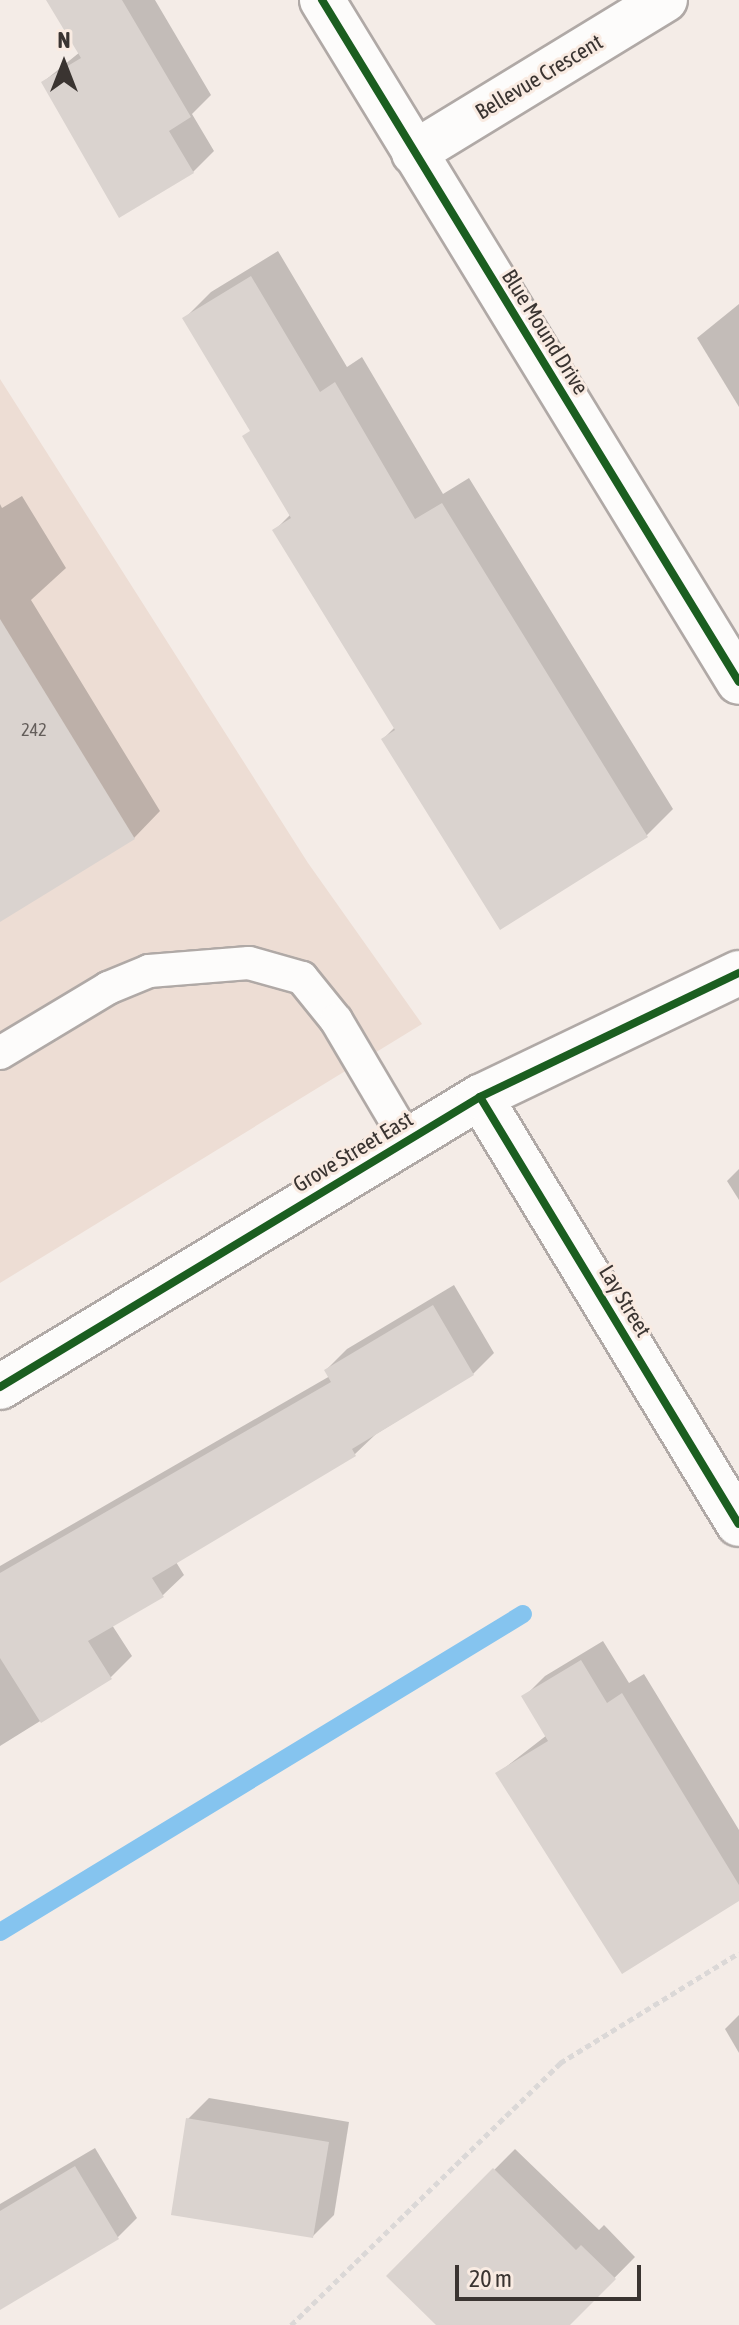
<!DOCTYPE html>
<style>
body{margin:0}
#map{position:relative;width:739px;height:2325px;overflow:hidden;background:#f4ece7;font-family:"Asap Condensed",sans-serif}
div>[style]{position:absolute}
.built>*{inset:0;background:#edddd4}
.shadow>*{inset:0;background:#0003}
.stream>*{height:18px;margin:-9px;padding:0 9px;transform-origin:9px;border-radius:9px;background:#85c4ef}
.building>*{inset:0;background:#dad3cf}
.path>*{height:5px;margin-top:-2.5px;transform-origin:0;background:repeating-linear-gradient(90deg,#dbd8d7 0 6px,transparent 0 10px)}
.roads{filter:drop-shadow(2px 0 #b0a9a6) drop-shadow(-2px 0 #b0a9a6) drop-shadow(0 2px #b0a9a6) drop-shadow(0 -2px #b0a9a6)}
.lane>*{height:32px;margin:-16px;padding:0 16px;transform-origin:16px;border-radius:16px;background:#fdfcfb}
.street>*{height:44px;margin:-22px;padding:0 22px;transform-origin:22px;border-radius:22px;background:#fdfcfb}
.secondary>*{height:44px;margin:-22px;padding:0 22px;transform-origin:22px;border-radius:22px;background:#fdfcfb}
.cycleway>*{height:8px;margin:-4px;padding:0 4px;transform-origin:4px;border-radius:4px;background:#1b5e20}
span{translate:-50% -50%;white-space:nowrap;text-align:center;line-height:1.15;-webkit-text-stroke:6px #f9ebe2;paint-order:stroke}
.number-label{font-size:18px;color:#645e5b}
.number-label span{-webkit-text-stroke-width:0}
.street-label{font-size:22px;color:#3a3431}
.north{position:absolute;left:24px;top:24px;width:80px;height:80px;-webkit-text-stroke:6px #f9ebe2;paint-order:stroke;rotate:0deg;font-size:22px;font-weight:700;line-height:32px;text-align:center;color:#3a3431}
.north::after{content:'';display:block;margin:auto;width:28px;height:36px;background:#3a3431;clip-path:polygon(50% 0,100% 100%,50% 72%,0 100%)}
.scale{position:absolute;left:455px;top:2265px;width:186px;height:36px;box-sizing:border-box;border:4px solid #3a3431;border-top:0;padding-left:10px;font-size:24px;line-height:28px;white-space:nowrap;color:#3a3431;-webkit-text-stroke:6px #f9ebe2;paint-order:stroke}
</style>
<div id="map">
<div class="built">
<i style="clip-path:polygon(0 379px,308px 863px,422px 1024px,0 1283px)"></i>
</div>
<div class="shadow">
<i style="clip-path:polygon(49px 0,155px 0,211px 95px,192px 114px,214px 151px,193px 172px,43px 82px,80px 52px)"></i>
<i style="clip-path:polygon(278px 251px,347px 367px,362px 357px,443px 494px,469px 478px,673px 809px,646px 836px,383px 739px,395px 727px,275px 530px,291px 514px,251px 430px,184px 319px,211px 292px)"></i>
<i style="clip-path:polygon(739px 304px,739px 407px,697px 338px)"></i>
<i style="clip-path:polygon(22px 496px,66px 568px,31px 600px,160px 811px,134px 838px,0 919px,0 504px,2px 508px)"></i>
<i style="clip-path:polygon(739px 1169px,739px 1200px,727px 1181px)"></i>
<i style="clip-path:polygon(454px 1285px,494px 1353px,473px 1374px,376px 1434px,355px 1454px,176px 1562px,184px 1575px,163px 1595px,112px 1625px,132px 1656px,111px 1677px,0 1746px,0 1566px,330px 1376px,326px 1370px,347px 1349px)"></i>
<i style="clip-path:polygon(603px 1641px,629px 1683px,644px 1674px,739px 1830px,739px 1899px,498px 1773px,547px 1735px,524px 1697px,545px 1676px)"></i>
<i style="clip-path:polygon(739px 2015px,739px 2053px,725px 2029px)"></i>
<i style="clip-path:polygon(209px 2098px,349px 2122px,334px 2215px,313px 2236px,188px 2119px)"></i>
<i style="clip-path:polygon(95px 2148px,137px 2218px,117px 2238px,0 2308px,0 2204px)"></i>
<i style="clip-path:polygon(515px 2149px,599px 2230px,604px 2225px,635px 2257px,568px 2325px,438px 2325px,389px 2276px)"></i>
</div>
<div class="stream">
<i style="left:0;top:1932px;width:612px;rotate:-31.3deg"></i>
</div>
<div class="building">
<i style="clip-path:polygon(46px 0,122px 0,191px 117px,169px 131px,194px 173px,119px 218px,41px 82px,81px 58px)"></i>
<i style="clip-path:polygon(251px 276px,320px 392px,335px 382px,415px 519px,442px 503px,648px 837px,500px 930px,381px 739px,395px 730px,272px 530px,291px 518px,242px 436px,250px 431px,182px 318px)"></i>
<i style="clip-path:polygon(0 619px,135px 839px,0 922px)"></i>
<i style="clip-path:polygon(433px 1305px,474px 1375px,352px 1449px,356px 1456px,152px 1578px,164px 1597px,88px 1641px,112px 1679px,41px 1723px,0 1658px,0 1573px,331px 1382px,324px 1370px)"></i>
<i style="clip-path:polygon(581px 1660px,607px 1703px,622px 1693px,739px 1885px,739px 1901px,622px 1974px,495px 1773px,548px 1741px,521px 1696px)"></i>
<i style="clip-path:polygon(186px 2118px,329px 2142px,313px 2238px,171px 2215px)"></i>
<i style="clip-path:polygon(75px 2166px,119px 2239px,0 2310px,0 2211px)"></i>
<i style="clip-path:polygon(493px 2168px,576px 2250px,581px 2245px,616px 2279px,570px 2325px,436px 2325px,386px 2276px)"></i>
</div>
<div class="path">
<i style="left:291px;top:2325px;width:376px;rotate:-44.2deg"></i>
<i style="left:560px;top:2063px;width:210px;rotate:-31.6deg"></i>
</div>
<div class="roads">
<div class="lane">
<i style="left:0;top:1053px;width:126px;rotate:-31deg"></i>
<i style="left:108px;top:988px;width:44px;rotate:-22.5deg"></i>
<i style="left:149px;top:971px;width:100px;rotate:-4.6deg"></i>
<i style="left:249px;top:963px;width:55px;rotate:15.8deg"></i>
<i style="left:302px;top:978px;width:54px;rotate:51deg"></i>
<i style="left:336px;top:1020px;width:139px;rotate:59.4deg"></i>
</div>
<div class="street">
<i style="left:322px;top:0;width:799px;rotate:58.56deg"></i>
<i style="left:414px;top:153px;width:294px;rotate:-31.4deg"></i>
<i style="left:480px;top:1097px;width:499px;rotate:58.8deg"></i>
</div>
<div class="secondary">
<i style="left:0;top:1387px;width:561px;rotate:-31.14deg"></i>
<i style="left:480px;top:1097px;width:287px;rotate:-25.6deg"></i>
</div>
</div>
<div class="cycleway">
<i style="left:322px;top:0;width:799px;rotate:58.56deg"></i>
<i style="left:480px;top:1097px;width:499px;rotate:58.8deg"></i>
<i style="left:0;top:1387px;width:561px;rotate:-31.14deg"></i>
<i style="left:480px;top:1097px;width:287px;rotate:-25.6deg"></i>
</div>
<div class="number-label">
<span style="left:34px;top:730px">242</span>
</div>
<div class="street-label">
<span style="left:539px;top:77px;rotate:-31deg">Bellevue Crescent</span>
<span style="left:545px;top:332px;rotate:58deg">Blue Mound Drive</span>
<span style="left:353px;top:1152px;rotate:-31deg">Grove Street East</span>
<span style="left:625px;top:1301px;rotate:59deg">Lay Street</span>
</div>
<div class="north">N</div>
<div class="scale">20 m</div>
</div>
